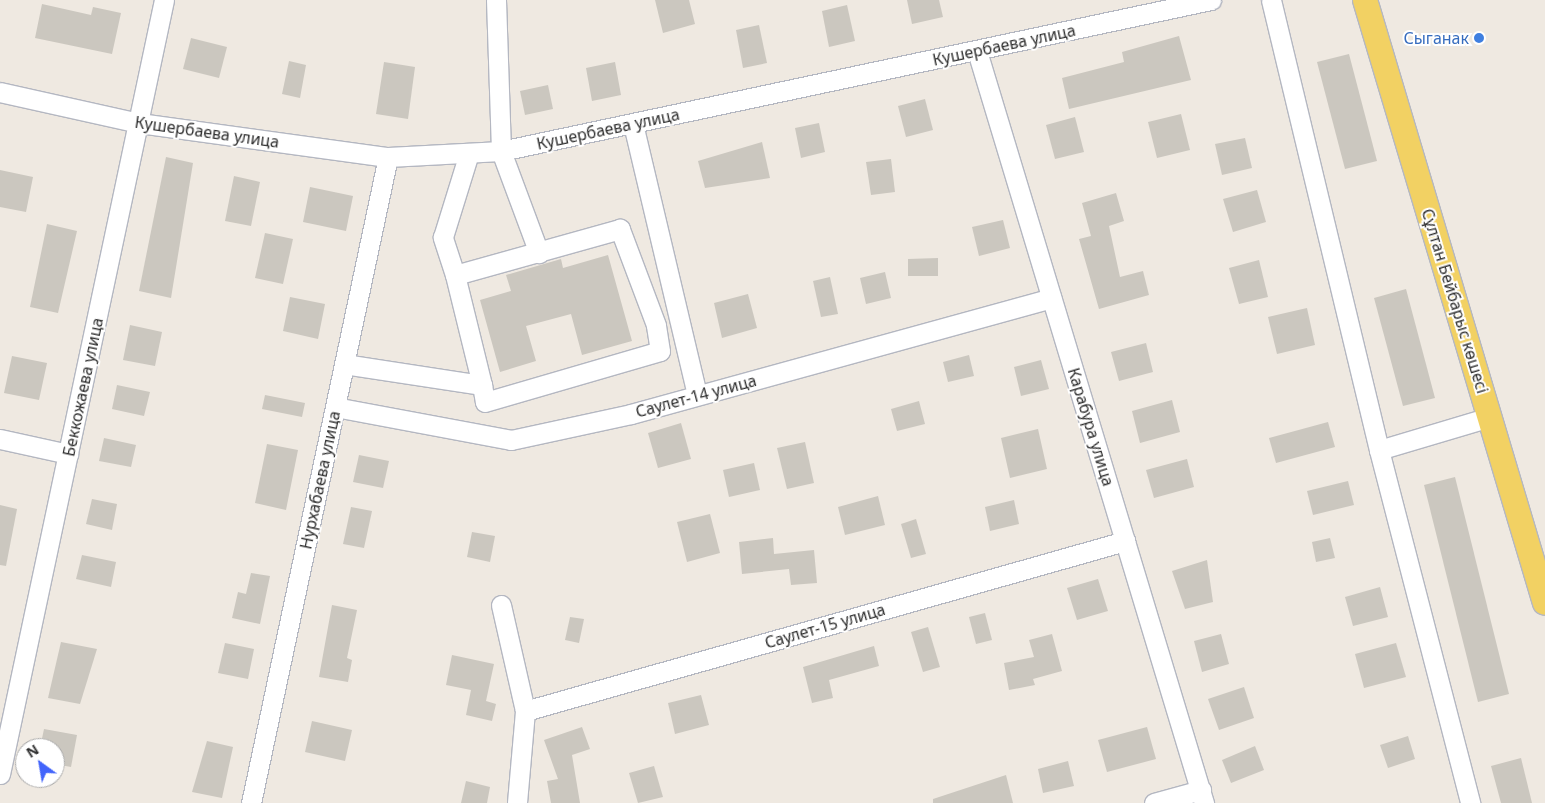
<!DOCTYPE html>
<meta charset="utf-8">
<style>
body{margin:0}
#map{position:relative;width:1545px;height:803px;overflow:hidden;background:#efe9e1;font-family:"Noto Sans",sans-serif}
div>[style]{position:absolute}
.building>*{inset:0;background:#cbc7bf}
.roads{filter:drop-shadow(1px 0 #b4b7c1) drop-shadow(-1px 0 #b4b7c1) drop-shadow(0 1px #b4b7c1) drop-shadow(0 -1px #b4b7c1)}
.minor>*{height:19px;margin:-9.5px;padding:0 9.5px;transform-origin:9.5px;border-radius:9.5px;background:#fff}
.major>*{height:24px;margin:-12px;padding:0 12px;transform-origin:12px;border-radius:12px;background:#f2d163}
.dots>*{width:14px;height:14px;translate:-50% -50%;box-sizing:border-box;border:2px solid #fff;border-radius:50%}
span{translate:-50% -50%;white-space:nowrap;text-align:center;line-height:1.15;-webkit-text-stroke:4px #fff;paint-order:stroke}
.shop-label{font-size:16px;color:#366cbe}
.right{translate:-100% -50%;text-align:right}
.street-label{font-size:16px;color:#2e2e2e}
.north{position:absolute;left:15px;top:738px;width:50px;height:50px;box-sizing:border-box;background:#fff;border:1px solid #ababab;border-radius:50%;rotate:328deg;font-size:14px;font-weight:700;line-height:20px;text-align:center;color:#2e2e2e}
.north::after{content:'';display:block;margin:auto;width:18px;height:22px;background:#4264fb;clip-path:polygon(50% 0,100% 100%,50% 72%,0 100%)}
</style>
<div id="map">
<div class="building">
<i style="clip-path:polygon(655px 0,689px 0,695px 24px,663px 33px)"></i>
<i style="clip-path:polygon(907px 0,939px 0,943px 17px,912px 24px)"></i>
<i style="clip-path:polygon(42px 4px,91px 15px,93px 7px,121px 13px,112px 54px,35px 38px)"></i>
<i style="clip-path:polygon(847px 5px,855px 41px,829px 47px,822px 11px)"></i>
<i style="clip-path:polygon(759px 25px,767px 63px,743px 68px,736px 30px)"></i>
<i style="clip-path:polygon(1179px 36px,1191px 80px,1069px 109px,1062px 78px,1124px 62px,1122px 52px)"></i>
<i style="clip-path:polygon(191px 38px,227px 47px,219px 78px,183px 69px)"></i>
<i style="clip-path:polygon(1349px 54px,1377px 161px,1345px 169px,1317px 62px)"></i>
<i style="clip-path:polygon(289px 61px,306px 65px,300px 98px,282px 94px)"></i>
<i style="clip-path:polygon(384px 62px,415px 67px,408px 119px,376px 114px)"></i>
<i style="clip-path:polygon(615px 62px,621px 95px,592px 101px,586px 68px)"></i>
<i style="clip-path:polygon(548px 85px,553px 109px,525px 115px,520px 91px)"></i>
<i style="clip-path:polygon(925px 99px,933px 130px,906px 137px,898px 106px)"></i>
<i style="clip-path:polygon(1181px 114px,1190px 150px,1157px 158px,1148px 122px)"></i>
<i style="clip-path:polygon(1075px 117px,1084px 152px,1055px 159px,1046px 125px)"></i>
<i style="clip-path:polygon(819px 123px,825px 152px,801px 158px,795px 128px)"></i>
<i style="clip-path:polygon(1245px 138px,1252px 168px,1222px 175px,1215px 144px)"></i>
<i style="clip-path:polygon(762px 142px,770px 178px,705px 188px,698px 161px)"></i>
<i style="clip-path:polygon(166px 157px,193px 163px,171px 298px,139px 291px)"></i>
<i style="clip-path:polygon(891px 159px,895px 192px,871px 195px,866px 162px)"></i>
<i style="clip-path:polygon(0 170px,33px 177px,26px 212px,0 207px)"></i>
<i style="clip-path:polygon(234px 176px,260px 182px,251px 226px,225px 221px)"></i>
<i style="clip-path:polygon(310px 187px,353px 196px,346px 231px,303px 222px)"></i>
<i style="clip-path:polygon(1257px 190px,1266px 222px,1233px 232px,1223px 199px)"></i>
<i style="clip-path:polygon(1116px 193px,1124px 221px,1109px 226px,1120px 277px,1143px 271px,1149px 295px,1099px 309px,1079px 239px,1091px 236px,1082px 203px)"></i>
<i style="clip-path:polygon(1003px 220px,1010px 248px,979px 256px,972px 227px)"></i>
<i style="clip-path:polygon(47px 224px,77px 231px,58px 313px,30px 307px)"></i>
<i style="clip-path:polygon(265px 233px,293px 239px,283px 284px,255px 278px)"></i>
<i style="clip-path:polygon(608px 255px,632px 341px,582px 355px,571px 314px,526px 326px,536px 361px,500px 372px,480px 300px,511px 291px,506px 275px,561px 259px,563px 268px)"></i>
<i style="clip-path:polygon(938px 258px,938px 276px,908px 276px,908px 259px)"></i>
<i style="clip-path:polygon(1259px 260px,1268px 297px,1239px 304px,1229px 268px)"></i>
<i style="clip-path:polygon(885px 272px,891px 298px,866px 304px,860px 278px)"></i>
<i style="clip-path:polygon(830px 277px,838px 314px,821px 317px,813px 281px)"></i>
<i style="clip-path:polygon(1406px 289px,1435px 398px,1403px 406px,1374px 298px)"></i>
<i style="clip-path:polygon(748px 294px,757px 328px,722px 338px,714px 303px)"></i>
<i style="clip-path:polygon(290px 297px,325px 304px,318px 339px,283px 331px)"></i>
<i style="clip-path:polygon(1307px 308px,1315px 345px,1277px 354px,1268px 317px)"></i>
<i style="clip-path:polygon(130px 325px,162px 332px,155px 366px,123px 360px)"></i>
<i style="clip-path:polygon(1146px 343px,1153px 372px,1119px 381px,1111px 352px)"></i>
<i style="clip-path:polygon(969px 355px,974px 376px,948px 382px,943px 362px)"></i>
<i style="clip-path:polygon(12px 356px,47px 363px,39px 400px,4px 393px)"></i>
<i style="clip-path:polygon(1041px 360px,1049px 389px,1021px 396px,1014px 367px)"></i>
<i style="clip-path:polygon(117px 385px,150px 392px,144px 416px,112px 409px)"></i>
<i style="clip-path:polygon(265px 395px,305px 403px,302px 417px,262px 409px)"></i>
<i style="clip-path:polygon(1172px 400px,1180px 432px,1140px 443px,1132px 411px)"></i>
<i style="clip-path:polygon(919px 401px,925px 424px,897px 431px,891px 409px)"></i>
<i style="clip-path:polygon(1328px 422px,1335px 447px,1276px 463px,1269px 438px)"></i>
<i style="clip-path:polygon(681px 423px,691px 459px,658px 468px,648px 433px)"></i>
<i style="clip-path:polygon(1038px 429px,1047px 469px,1010px 478px,1001px 438px)"></i>
<i style="clip-path:polygon(104px 438px,136px 445px,131px 467px,99px 461px)"></i>
<i style="clip-path:polygon(805px 442px,814px 483px,787px 489px,777px 448px)"></i>
<i style="clip-path:polygon(267px 444px,298px 450px,286px 510px,255px 503px)"></i>
<i style="clip-path:polygon(359px 455px,389px 461px,383px 488px,353px 482px)"></i>
<i style="clip-path:polygon(1187px 459px,1194px 487px,1154px 498px,1146px 470px)"></i>
<i style="clip-path:polygon(754px 463px,760px 490px,729px 497px,723px 470px)"></i>
<i style="clip-path:polygon(1455px 477px,1509px 694px,1478px 702px,1424px 485px)"></i>
<i style="clip-path:polygon(1348px 481px,1354px 505px,1313px 515px,1307px 491px)"></i>
<i style="clip-path:polygon(878px 496px,885px 525px,845px 535px,838px 507px)"></i>
<i style="clip-path:polygon(92px 499px,117px 504px,112px 530px,86px 524px)"></i>
<i style="clip-path:polygon(1014px 500px,1019px 524px,990px 531px,985px 507px)"></i>
<i style="clip-path:polygon(0 505px,17px 509px,6px 566px,0 565px)"></i>
<i style="clip-path:polygon(351px 507px,372px 511px,364px 548px,343px 544px)"></i>
<i style="clip-path:polygon(710px 514px,720px 553px,687px 562px,677px 522px)"></i>
<i style="clip-path:polygon(916px 519px,926px 554px,911px 558px,901px 524px)"></i>
<i style="clip-path:polygon(472px 532px,495px 536px,490px 562px,467px 557px)"></i>
<i style="clip-path:polygon(773px 538px,774px 554px,814px 550px,817px 583px,791px 585px,789px 569px,742px 574px,739px 542px)"></i>
<i style="clip-path:polygon(1330px 538px,1335px 558px,1316px 562px,1312px 542px)"></i>
<i style="clip-path:polygon(82px 555px,116px 562px,111px 587px,76px 579px)"></i>
<i style="clip-path:polygon(1207px 560px,1213px 602px,1185px 609px,1172px 571px)"></i>
<i style="clip-path:polygon(251px 573px,270px 576px,260px 624px,232px 618px,238px 592px,246px 594px)"></i>
<i style="clip-path:polygon(1098px 579px,1108px 611px,1077px 620px,1067px 588px)"></i>
<i style="clip-path:polygon(1380px 587px,1388px 617px,1353px 626px,1345px 597px)"></i>
<i style="clip-path:polygon(332px 605px,357px 610px,347px 658px,352px 660px,348px 682px,319px 677px)"></i>
<i style="clip-path:polygon(985px 613px,992px 640px,976px 644px,969px 617px)"></i>
<i style="clip-path:polygon(570px 617px,584px 619px,579px 643px,565px 640px)"></i>
<i style="clip-path:polygon(928px 627px,940px 667px,923px 672px,911px 632px)"></i>
<i style="clip-path:polygon(1052px 634px,1062px 671px,1033px 679px,1035px 685px,1009px 690px,1004px 663px,1034px 657px,1029px 640px)"></i>
<i style="clip-path:polygon(1221px 634px,1229px 664px,1202px 672px,1194px 641px)"></i>
<i style="clip-path:polygon(61px 642px,97px 649px,80px 704px,48px 698px)"></i>
<i style="clip-path:polygon(225px 643px,254px 649px,248px 679px,218px 673px)"></i>
<i style="clip-path:polygon(1396px 643px,1406px 677px,1364px 688px,1355px 654px)"></i>
<i style="clip-path:polygon(874px 646px,879px 666px,829px 680px,833px 698px,812px 703px,803px 667px)"></i>
<i style="clip-path:polygon(452px 655px,494px 664px,486px 701px,496px 704px,492px 721px,466px 715px,471px 690px,446px 685px)"></i>
<i style="clip-path:polygon(1244px 687px,1254px 718px,1219px 730px,1208px 699px)"></i>
<i style="clip-path:polygon(701px 695px,709px 725px,675px 734px,668px 703px)"></i>
<i style="clip-path:polygon(312px 721px,352px 730px,345px 761px,305px 752px)"></i>
<i style="clip-path:polygon(582px 727px,590px 749px,572px 755px,580px 803px,551px 803px,547px 781px,558px 779px,544px 740px)"></i>
<i style="clip-path:polygon(1147px 727px,1156px 759px,1107px 772px,1098px 740px)"></i>
<i style="clip-path:polygon(44px 729px,77px 735px,71px 767px,55px 764px,55px 748px,40px 748px)"></i>
<i style="clip-path:polygon(1408px 736px,1415px 759px,1388px 768px,1380px 745px)"></i>
<i style="clip-path:polygon(207px 741px,233px 747px,222px 798px,192px 792px)"></i>
<i style="clip-path:polygon(1255px 746px,1264px 770px,1231px 783px,1222px 760px)"></i>
<i style="clip-path:polygon(1521px 758px,1532px 803px,1501px 803px,1491px 766px)"></i>
<i style="clip-path:polygon(1068px 761px,1074px 786px,1043px 793px,1038px 769px)"></i>
<i style="clip-path:polygon(654px 766px,663px 797px,638px 803px,629px 773px)"></i>
<i style="clip-path:polygon(1006px 775px,1013px 803px,933px 803px,933px 799px)"></i>
<i style="clip-path:polygon(466px 781px,490px 787px,487px 803px,461px 803px)"></i>
</div>
<div class="roads">
<div class="minor">
<i style="left:496px;top:0;width:151px;rotate:88.1deg"></i>
<i style="left:501px;top:151px;width:109px;rotate:69.6deg"></i>
<i style="left:1271px;top:0;width:463px;rotate:76.5deg"></i>
<i style="left:1379px;top:450px;width:365px;rotate:75.5deg"></i>
<i style="left:977px;top:51px;width:786px;rotate:73.2deg"></i>
<i style="left:0;top:92px;width:142px;rotate:12.6deg"></i>
<i style="left:139px;top:123px;width:251px;rotate:7.8deg"></i>
<i style="left:388px;top:157px;width:113px;rotate:-3deg"></i>
<i style="left:501px;top:151px;width:726px;rotate:-12.01deg"></i>
<i style="left:633px;top:124px;width:278px;rotate:76.7deg"></i>
<i style="left:455px;top:275px;width:40px;rotate:-108deg"></i>
<i style="left:443px;top:237px;width:88px;rotate:-72.8deg"></i>
<i style="left:344px;top:364px;width:140px;rotate:8.7deg"></i>
<i style="left:482px;top:385px;width:17px;rotate:80deg"></i>
<i style="left:485px;top:402px;width:182px;rotate:-16.2deg"></i>
<i style="left:660px;top:351px;width:26px;rotate:-99deg"></i>
<i style="left:656px;top:325px;width:103px;rotate:-110.6deg"></i>
<i style="left:620px;top:229px;width:171px;rotate:164.4deg"></i>
<i style="left:455px;top:275px;width:113px;rotate:76.2deg"></i>
<i style="left:335px;top:407px;width:179px;rotate:10.6deg"></i>
<i style="left:511px;top:440px;width:123px;rotate:-12.2deg"></i>
<i style="left:631px;top:414px;width:436px;rotate:-15.4deg"></i>
<i style="left:0;top:439px;width:70px;rotate:12.4deg"></i>
<i style="left:1379px;top:450px;width:116px;rotate:-16.6deg"></i>
<i style="left:501px;top:605px;width:109px;rotate:77.2deg"></i>
<i style="left:525px;top:711px;width:92px;rotate:95deg"></i>
<i style="left:525px;top:711px;width:624px;rotate:-15.82deg"></i>
<i style="left:0;top:774px;width:791px;rotate:-78.04deg"></i>
<i style="left:251px;top:803px;width:660px;rotate:-78.03deg"></i>
<i style="left:1154px;top:803px;width:49px;rotate:-15.5deg"></i>
</div>
<div class="major">
<i style="left:1365px;top:0;width:629px;rotate:73.38deg"></i>
</div>
</div>
<div class="dots">
<i style="left:1479px;top:38px;background:#3f7fe0"></i>
</div>
<div class="shop-label">
<span class="right" style="left:1469px;top:38px">Сыганак</span>
</div>
<div class="street-label">
<span style="left:1004px;top:45px;rotate:-12deg">Кушербаева улица</span>
<span style="left:608px;top:129px;rotate:-12deg">Кушербаева улица</span>
<span style="left:207px;top:132px;rotate:8deg">Кушербаева улица</span>
<span style="left:1455px;top:301px;rotate:73deg">Сұлтан Бейбарыс көшесі</span>
<span style="left:83px;top:387px;rotate:-78deg">Беккожаева улица</span>
<span style="left:696px;top:396px;rotate:-15deg">Саулет-14 улица</span>
<span style="left:1091px;top:427px;rotate:73deg">Карабура улица</span>
<span style="left:320px;top:480px;rotate:-78deg">Нурхабаева улица</span>
<span style="left:825px;top:626px;rotate:-16deg">Саулет-15 улица</span>
</div>
<div class="north">N</div>
</div>
